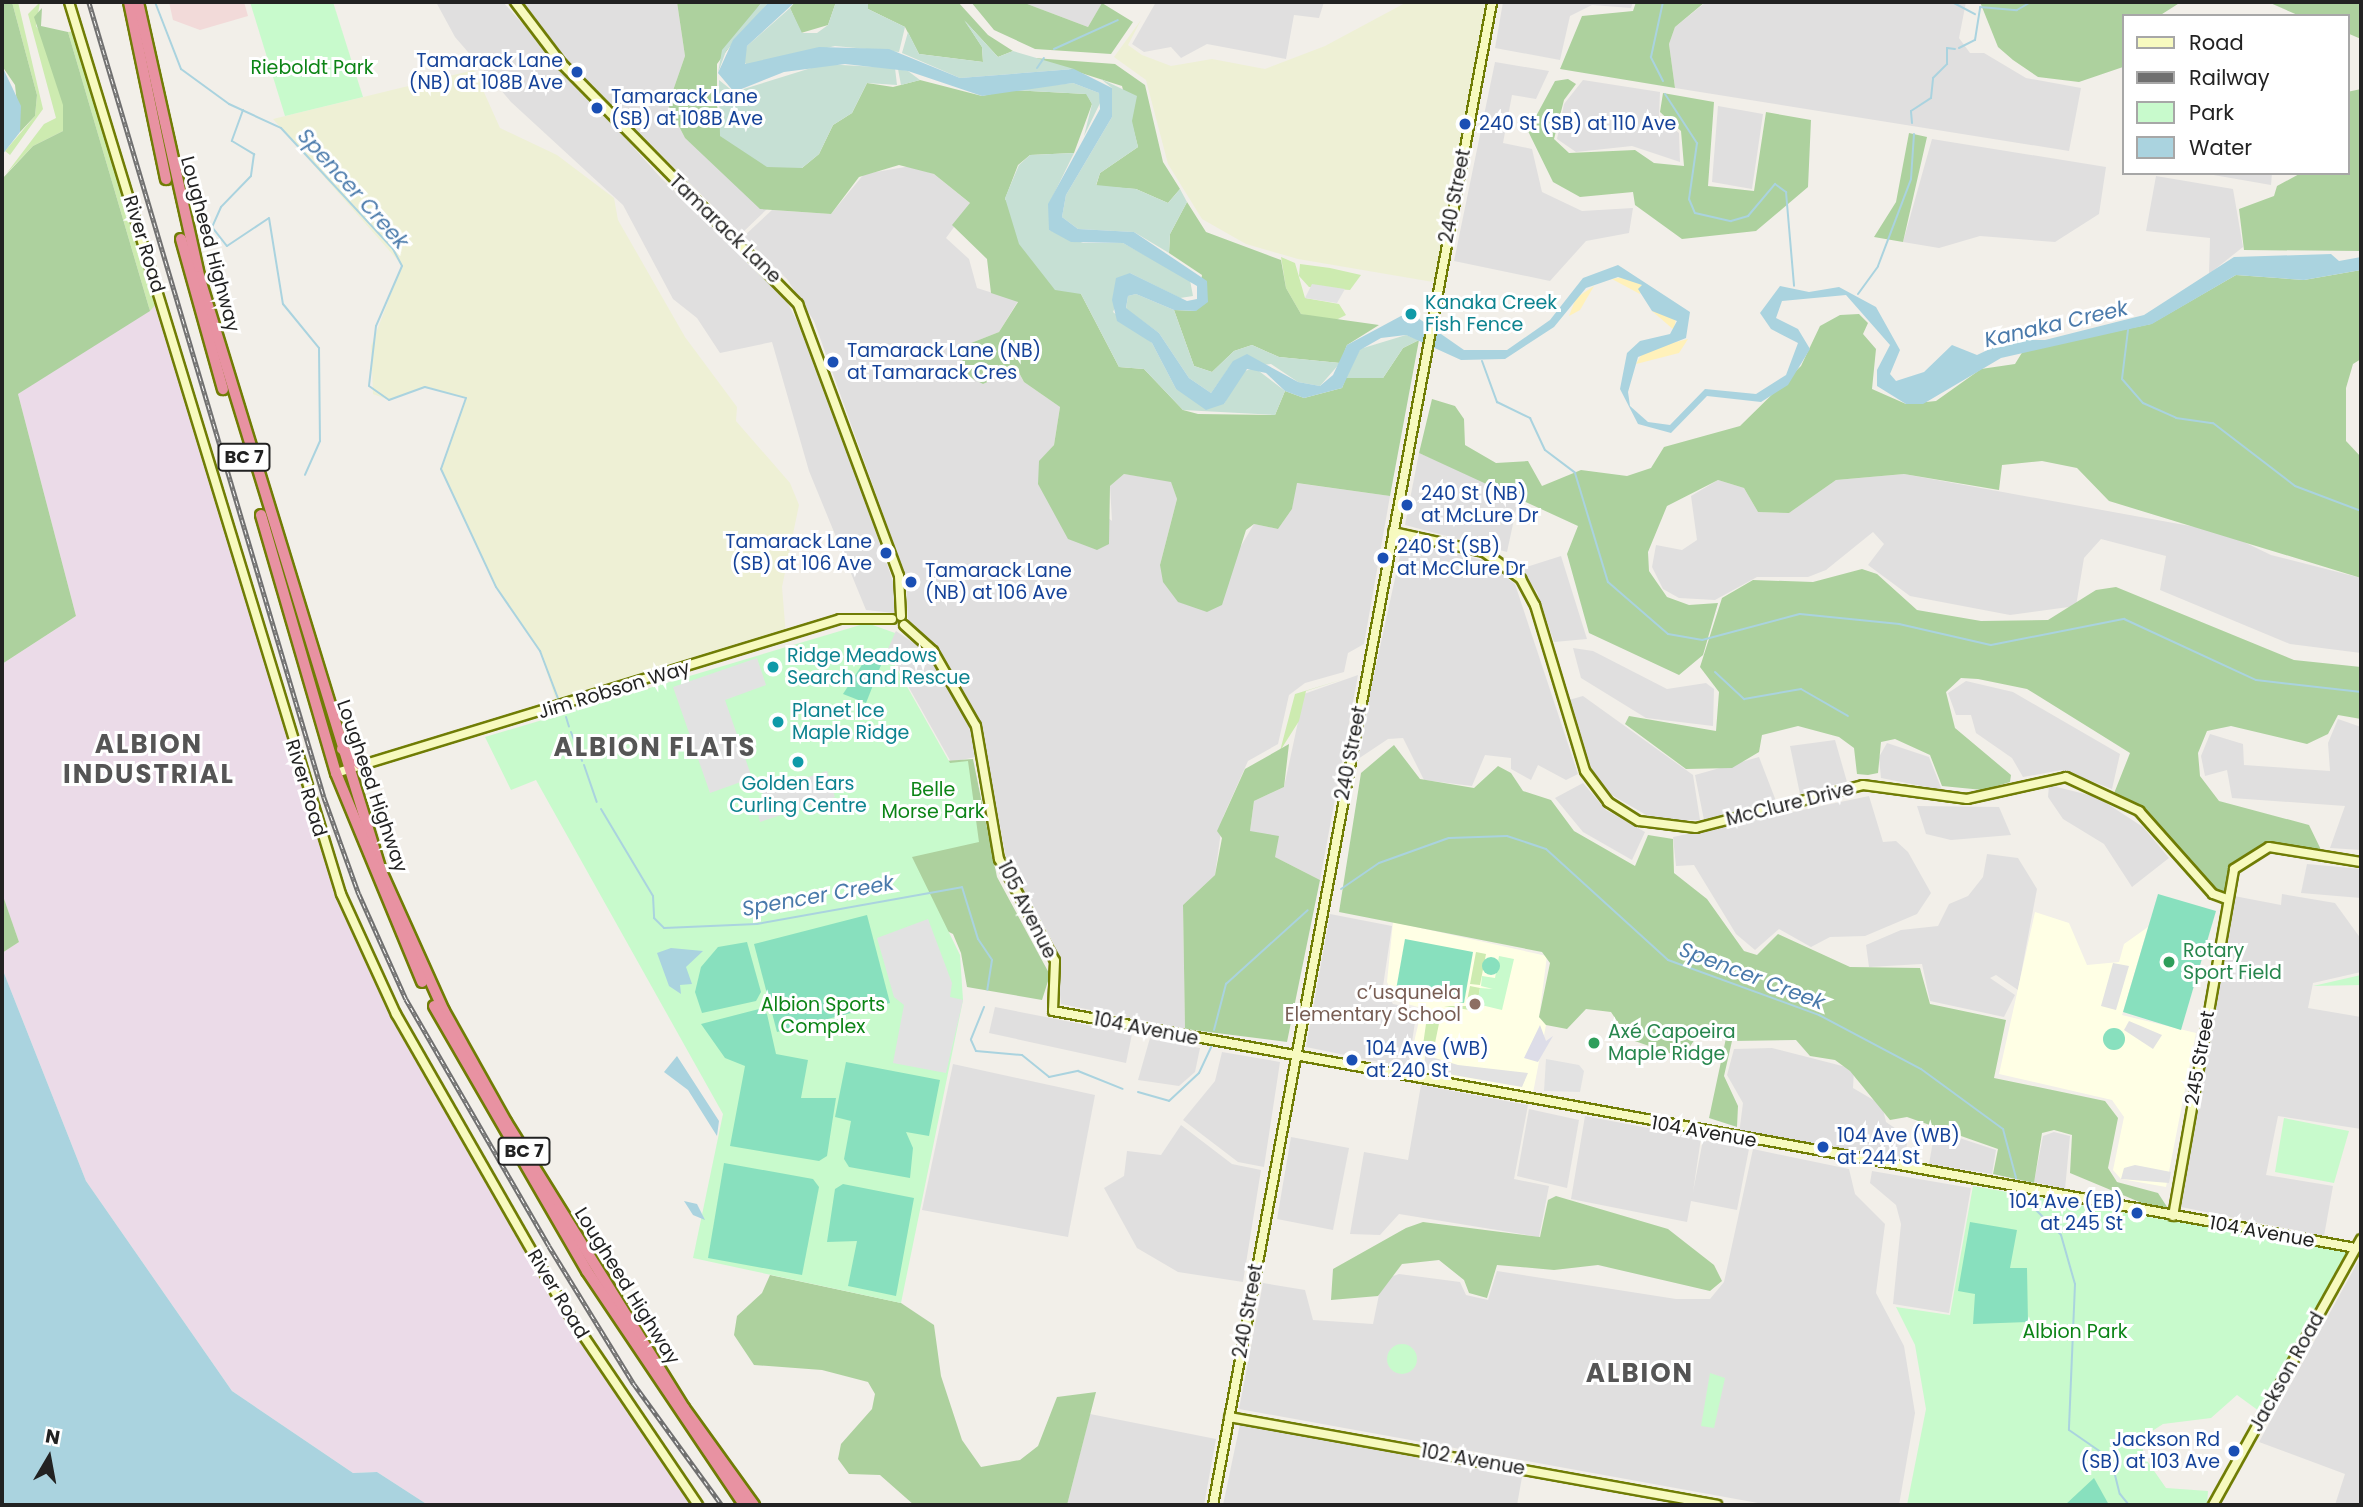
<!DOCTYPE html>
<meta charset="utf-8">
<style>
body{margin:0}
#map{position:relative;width:2363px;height:1507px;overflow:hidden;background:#f2efe9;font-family:Poppins,sans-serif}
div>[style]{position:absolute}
.residential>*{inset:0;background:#e0dfdf}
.commercial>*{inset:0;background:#f2dad9}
.industrial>*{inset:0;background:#ebdbe8}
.education>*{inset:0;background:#ffffe5}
.farmland>*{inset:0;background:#eef0d5}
.grass>*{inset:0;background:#cdebb0}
.forest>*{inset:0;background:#add19e}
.wetland>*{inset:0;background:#c6e0d4}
.sand>*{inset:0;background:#fff1ba}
.park>*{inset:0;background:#c8facc}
.round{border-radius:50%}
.pitch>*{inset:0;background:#88e0be}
.parking>*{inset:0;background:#e2e2e2}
.plaza>*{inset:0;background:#dddde8}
.water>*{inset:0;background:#aad3df}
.stream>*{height:2px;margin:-1px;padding:0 1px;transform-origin:1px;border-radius:1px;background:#aad3df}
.roads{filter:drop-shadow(2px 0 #707d05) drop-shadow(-2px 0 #707d05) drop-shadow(0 2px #707d05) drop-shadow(0 -2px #707d05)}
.secondary>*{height:8px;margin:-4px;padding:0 4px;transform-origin:4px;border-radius:4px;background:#f7fabf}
.highway>*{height:10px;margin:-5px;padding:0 5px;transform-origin:5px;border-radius:5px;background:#e892a2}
.rail>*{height:4.5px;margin-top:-2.25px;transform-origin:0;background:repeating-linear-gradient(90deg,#fff 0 5px,#707070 0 10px);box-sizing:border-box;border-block:2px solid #707070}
.dots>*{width:19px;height:19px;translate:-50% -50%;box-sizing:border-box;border:4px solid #fff;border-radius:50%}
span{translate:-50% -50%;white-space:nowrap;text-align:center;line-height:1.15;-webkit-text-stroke:6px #fff;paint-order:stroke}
.shield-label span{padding:2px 5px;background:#fff;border:2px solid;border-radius:5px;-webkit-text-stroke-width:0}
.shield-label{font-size:18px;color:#222;font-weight:700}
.transit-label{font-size:19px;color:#164399}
.right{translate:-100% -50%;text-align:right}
.left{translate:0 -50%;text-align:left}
.park-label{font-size:19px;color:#0c8416}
.street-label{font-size:19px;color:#222}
.culture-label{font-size:19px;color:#0d838f}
.leisure-label{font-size:19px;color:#27864d}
.education-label{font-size:19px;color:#785e54}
.water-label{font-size:21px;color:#4a7aab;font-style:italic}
.district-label{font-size:26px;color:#555;font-weight:700;letter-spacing:2px}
.frame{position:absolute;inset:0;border:4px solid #222;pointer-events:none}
.legend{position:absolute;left:2122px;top:14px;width:228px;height:161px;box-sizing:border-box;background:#fff;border:2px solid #a7a7a7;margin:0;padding:9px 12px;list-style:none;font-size:21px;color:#222}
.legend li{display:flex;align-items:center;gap:14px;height:35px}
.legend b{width:35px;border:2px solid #a7a7a7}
.north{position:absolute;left:14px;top:1423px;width:70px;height:70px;-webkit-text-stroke:5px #fff;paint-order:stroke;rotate:10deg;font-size:19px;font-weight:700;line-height:28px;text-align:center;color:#222}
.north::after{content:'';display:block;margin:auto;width:24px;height:32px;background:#222;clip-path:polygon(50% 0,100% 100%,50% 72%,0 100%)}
</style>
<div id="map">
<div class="residential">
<i style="clip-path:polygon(436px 2px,503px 2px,661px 178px,785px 298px,812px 350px,895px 587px,894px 613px,866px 610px,809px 471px,772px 342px,720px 353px,697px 318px,673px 299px,623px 205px,511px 102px,455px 37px)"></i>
<i style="clip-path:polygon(520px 2px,677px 2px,685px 56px,668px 105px,685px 138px,767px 209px,741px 234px,557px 51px)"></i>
<i style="clip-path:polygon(1022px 2px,1103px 2px,1088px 27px)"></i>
<i style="clip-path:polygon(1156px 2px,1324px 2px,1319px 18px,1294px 15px,1286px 59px,1207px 44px,1181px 58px,1171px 47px,1144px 52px,1132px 44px)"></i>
<i style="clip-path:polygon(1503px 2px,1633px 2px,1631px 8px,1592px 5px,1570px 16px,1560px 60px,1495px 48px)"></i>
<i style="clip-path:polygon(1706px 2px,1966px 2px,1959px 38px,1970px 53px,1984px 53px,2026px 78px,2081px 88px,2069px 151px,1675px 88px,1669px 44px,1675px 27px)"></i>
<i style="clip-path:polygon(1495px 62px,1549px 71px,1536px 99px,1512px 95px,1503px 143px,1532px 149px,1542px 192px,1582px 211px,1633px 208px,1629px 233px,1586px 241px,1550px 281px,1454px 261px)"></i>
<i style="clip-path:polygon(1583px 80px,1660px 92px,1659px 116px,1679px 133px,1680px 162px,1632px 146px,1576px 152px,1557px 139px,1564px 104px)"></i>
<i style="clip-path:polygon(1718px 106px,1763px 114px,1752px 189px,1712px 182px)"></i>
<i style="clip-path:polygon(1932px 139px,2106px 167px,2099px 214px,2055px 242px,1980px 236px,1939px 248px,1903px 242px)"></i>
<i style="clip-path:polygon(911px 166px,934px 174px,971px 204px,946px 238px,969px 259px,977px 288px,1018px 301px,999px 332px,961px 347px,976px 379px,983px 384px,1017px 369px,1024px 382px,1060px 407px,1054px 445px,1039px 462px,1112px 521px,1110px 486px,1124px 474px,1171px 481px,1177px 499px,1160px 565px,1241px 546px,1254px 524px,1278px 529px,1292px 509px,1296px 483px,1390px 496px,1364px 644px,1348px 653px,1344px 672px,1305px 683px,1289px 695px,1278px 744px,1248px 761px,1223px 817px,1215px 875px,1183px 905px,1185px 1029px,1061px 1004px,1055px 946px,1006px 858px,980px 720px,940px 650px,908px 619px,906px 578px,814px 321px,787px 279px,743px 237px,772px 210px,831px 214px,864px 174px)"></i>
<i style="clip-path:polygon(2202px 173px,2272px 173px,2271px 185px)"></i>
<i style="clip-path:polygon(2156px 176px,2233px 189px,2243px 247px,2209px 274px,2210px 238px,2146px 231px)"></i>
<i style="clip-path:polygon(1419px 453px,1519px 496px,1507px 552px,1405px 525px)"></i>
<i style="clip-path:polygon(1904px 474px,2223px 532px,2271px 555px,2361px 578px,2361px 653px,2290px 644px,2160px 590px,2166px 556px,2101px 539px,2084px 558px,2076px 606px,2010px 615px,1910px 596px,1868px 565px,1884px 544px,1873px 532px,1826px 570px,1808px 577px,1757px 577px,1715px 600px,1679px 598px,1663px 589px,1652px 567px,1656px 545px,1682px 550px,1697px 540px,1691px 496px,1718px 480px,1744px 488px,1758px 512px,1789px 513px,1836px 480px)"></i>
<i style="clip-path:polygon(1403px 542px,1483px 560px,1515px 584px,1578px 774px,1566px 780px,1538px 765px,1531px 780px,1511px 769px,1511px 758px,1485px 755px,1472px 786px,1424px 780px,1403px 738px,1388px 739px,1355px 761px)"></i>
<i style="clip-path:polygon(1561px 556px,1587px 639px,1554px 642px,1537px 592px,1520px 569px)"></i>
<i style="clip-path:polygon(896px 631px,921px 648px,935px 667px,969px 725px,976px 757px,951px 762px,886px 647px)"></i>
<i style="clip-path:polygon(1573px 648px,1593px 651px,1667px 689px,1706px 683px,1714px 689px,1713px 726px,1646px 718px,1581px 678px)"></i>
<i style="clip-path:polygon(1358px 675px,1320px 880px,1275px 857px,1250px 831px,1254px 801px,1284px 787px,1304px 694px)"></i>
<i style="clip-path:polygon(1966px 681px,2013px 692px,2120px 754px,2112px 789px,2062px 770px,2023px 777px,2012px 758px,1976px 733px,1971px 715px,1956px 715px,1948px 693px)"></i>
<i style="clip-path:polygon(1583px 696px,1693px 775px,1700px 820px,1655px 820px,1608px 793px,1590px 766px,1569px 700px)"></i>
<i style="clip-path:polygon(2338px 719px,2361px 727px,2361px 850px,2330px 848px,2345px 806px,2232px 798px,2227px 770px,2205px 776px,2201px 756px,2210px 734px,2243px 744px,2244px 765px,2330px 771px,2328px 743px)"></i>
<i style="clip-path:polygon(1835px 740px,1847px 782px,1800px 794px,1790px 746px)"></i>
<i style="clip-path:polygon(1887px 743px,1929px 757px,1942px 790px,1881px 778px,1879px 757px)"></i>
<i style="clip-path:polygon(1759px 757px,1776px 801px,1704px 820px,1695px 775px)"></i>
<i style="clip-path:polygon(1583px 783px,1606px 810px,1645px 832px,1632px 860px,1583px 832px,1555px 798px)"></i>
<i style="clip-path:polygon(2049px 785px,2097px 797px,2143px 827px,2169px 858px,2132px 887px,2104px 844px,2063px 819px,2048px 797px)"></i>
<i style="clip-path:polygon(1869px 796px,1883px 842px,1896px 841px,1908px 852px,1931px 893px,1917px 914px,1865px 936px,1830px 937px,1811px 947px,1779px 929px,1755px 950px,1736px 934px,1694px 865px,1676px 866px,1673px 837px)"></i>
<i style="clip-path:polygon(1917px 806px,1999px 807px,2011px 835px,1951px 840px,1926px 834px)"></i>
<i style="clip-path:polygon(1987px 854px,2018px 858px,2037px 889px,2018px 990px,1996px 975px,1990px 978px,2015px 995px,2004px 1017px,1930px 1001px,1922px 964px,1869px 967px,1866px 945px,1901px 930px,1938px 926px,1949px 904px,1968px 896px,1983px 877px)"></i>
<i style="clip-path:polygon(2307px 864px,2361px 869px,2361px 898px,2301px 893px)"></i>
<i style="clip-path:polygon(2282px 894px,2335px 903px,2361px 939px,2361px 972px,2313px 983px,2308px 1008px,2361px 1017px,2361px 1129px,2278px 1116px,2266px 1175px,2333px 1186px,2324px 1236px,2181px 1207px,2234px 896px,2281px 905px)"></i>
<i style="clip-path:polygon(1330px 914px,1392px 926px,1383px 986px,1393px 1004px,1417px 1009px,1408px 1068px,1306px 1047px)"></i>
<i style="clip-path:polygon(995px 1007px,1132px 1034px,1126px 1063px,989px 1033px)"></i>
<i style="clip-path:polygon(1150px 1038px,1200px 1048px,1195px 1072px,1179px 1086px,1138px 1080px)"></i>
<i style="clip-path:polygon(1772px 1048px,1854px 1069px,1853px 1088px,1882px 1105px,1886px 1122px,1908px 1137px,1904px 1163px,1739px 1134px,1743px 1103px,1727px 1075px,1734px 1049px)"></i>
<i style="clip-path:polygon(1222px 1052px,1280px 1062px,1264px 1167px,1238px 1162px,1183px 1120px,1215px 1081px)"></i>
<i style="clip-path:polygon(953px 1064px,1095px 1095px,1068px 1237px,922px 1210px)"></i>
<i style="clip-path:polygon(1421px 1085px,1528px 1105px,1514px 1179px,1549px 1186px,1539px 1237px,1399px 1214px,1380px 1235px,1350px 1234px,1364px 1152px,1408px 1160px)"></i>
<i style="clip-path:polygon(1529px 1109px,1579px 1120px,1567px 1188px,1517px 1176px)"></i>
<i style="clip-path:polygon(1585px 1116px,1701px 1138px,1693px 1192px,1703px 1140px,1749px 1149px,1737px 1210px,1691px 1201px,1687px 1222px,1571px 1199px)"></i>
<i style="clip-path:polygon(1181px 1125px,1232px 1164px,1261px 1170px,1243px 1282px,1178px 1272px,1137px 1248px,1104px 1188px,1124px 1176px,1127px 1151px,1161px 1155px)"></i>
<i style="clip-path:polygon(1935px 1130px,1996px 1150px,1992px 1174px,1929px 1164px)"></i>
<i style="clip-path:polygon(2054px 1132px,2070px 1136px,2065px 1189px,2034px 1182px,2043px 1136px)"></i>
<i style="clip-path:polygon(1291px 1137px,1349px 1148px,1333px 1230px,1277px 1219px)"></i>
<i style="clip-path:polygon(1753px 1149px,1849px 1169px,1855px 1194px,1885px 1224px,1876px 1293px,1904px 1346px,1915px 1413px,1899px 1505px,1769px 1505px,1239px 1409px,1263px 1283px,1305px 1290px,1313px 1320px,1373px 1324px,1382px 1280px,1399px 1274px,1460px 1282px,1466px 1295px,1488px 1300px,1497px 1271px,1676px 1299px,1710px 1299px,1724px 1282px)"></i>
<i style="clip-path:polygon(1872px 1171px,1971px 1188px,1949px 1313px,1893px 1304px,1901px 1224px,1896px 1205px,1870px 1183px)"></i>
<i style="clip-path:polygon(2361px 1256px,2361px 1505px,2335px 1505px,2345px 1474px,2259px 1442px)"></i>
<i style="clip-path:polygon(1090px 1414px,1216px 1439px,1204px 1505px,1067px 1505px)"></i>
<i style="clip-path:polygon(1240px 1424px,1522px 1477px,1517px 1505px,1223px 1505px)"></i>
</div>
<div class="commercial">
<i style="clip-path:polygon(169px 2px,244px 2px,248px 16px,200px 30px,173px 20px)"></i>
</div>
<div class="industrial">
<i style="clip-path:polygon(161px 300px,313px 816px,372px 965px,564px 1307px,698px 1505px,428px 1505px,377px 1472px,353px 1473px,232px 1391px,86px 1181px,2px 968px,2px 953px,19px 942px,2px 893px,2px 664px,76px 616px,18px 394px)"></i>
</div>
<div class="education">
<i style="clip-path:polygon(2035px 912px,2069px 923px,2087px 965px,2119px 962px,2124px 944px,2148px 927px,2122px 1015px,2196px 1033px,2166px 1187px,2121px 1179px,2113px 1170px,2124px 1117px,2112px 1100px,1999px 1074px)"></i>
<i style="clip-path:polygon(1393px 922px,1547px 956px,1539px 1017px,1546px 1025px,1533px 1093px,1408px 1068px,1422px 1008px,1396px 1001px,1387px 982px)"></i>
</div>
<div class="farmland">
<i style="clip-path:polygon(1407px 2px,1492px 2px,1439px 283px,1298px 259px,1246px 244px,1202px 219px,1168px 164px,1146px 80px,1114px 57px,1141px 20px,1128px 45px,1142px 55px,1171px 66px,1212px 59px,1265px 69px,1325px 46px)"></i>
<i style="clip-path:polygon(474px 70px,500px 128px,557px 155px,614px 198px,618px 220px,685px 337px,737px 407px,736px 421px,790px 483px,799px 505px,782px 587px,786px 636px,558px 707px,540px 651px,496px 587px,441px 469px,466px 398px,426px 387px,389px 400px,373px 394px,371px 346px,402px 265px,273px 119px)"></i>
</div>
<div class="grass">
<i style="clip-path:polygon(12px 2px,18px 2px,43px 109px,10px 155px,5px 151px,35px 116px,37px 95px)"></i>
<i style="clip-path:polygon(40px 2px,36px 26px,46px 40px,64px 105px,63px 131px,33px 146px,6px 174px,44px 124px,56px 118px,28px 14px)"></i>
<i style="clip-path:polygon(76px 31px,157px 303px,150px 311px,68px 32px)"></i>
<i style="clip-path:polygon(1281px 257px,1295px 263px,1305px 298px,1339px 304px,1346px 315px,1332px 322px,1301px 314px,1286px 288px)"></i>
<i style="clip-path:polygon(1300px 264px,1330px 268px,1361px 275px,1350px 290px,1309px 287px,1299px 276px)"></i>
<i style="clip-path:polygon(1344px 679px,1306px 691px,1299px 721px,1280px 751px,1295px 694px)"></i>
<i style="clip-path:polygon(1476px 952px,1486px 954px,1480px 985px,1470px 984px)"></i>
<i style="clip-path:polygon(1470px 986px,1480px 988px,1476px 1011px,1444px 1006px,1466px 1006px)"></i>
<i style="clip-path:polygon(1442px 1009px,1435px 1043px,1423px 1045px,1428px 1010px)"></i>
</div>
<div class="forest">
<i style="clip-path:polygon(2px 2px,12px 2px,37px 95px,35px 116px,20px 132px,15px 85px,2px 66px)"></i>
<i style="clip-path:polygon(677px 2px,762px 2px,717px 64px,717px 106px,722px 125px,802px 168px,819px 154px,833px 125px,852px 113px,867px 83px,893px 87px,920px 80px,982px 96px,1010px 90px,1087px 94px,1092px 104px,1074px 153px,1030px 155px,1018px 165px,1005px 199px,1081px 294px,1119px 367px,1144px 369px,1183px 410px,1198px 414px,1275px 415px,1285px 391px,1304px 398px,1342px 388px,1346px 378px,1383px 378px,1403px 348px,1419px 340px,1390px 496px,1297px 483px,1292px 509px,1278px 529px,1254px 524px,1246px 530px,1222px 605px,1207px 612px,1178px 602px,1163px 582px,1160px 565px,1177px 499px,1171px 482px,1124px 474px,1110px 486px,1109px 544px,1097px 550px,1068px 539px,1038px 484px,1039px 461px,1054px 445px,1060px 407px,1024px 382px,1017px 369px,983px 384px,964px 374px,961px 347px,999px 332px,1018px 302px,991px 293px,987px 259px,952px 225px,970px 203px,934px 174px,899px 165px,859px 177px,831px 214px,760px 209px,685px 138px,668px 105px,685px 56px)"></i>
<i style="clip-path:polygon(795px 2px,836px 2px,828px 25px,801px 33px,790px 8px)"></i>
<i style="clip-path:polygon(868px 2px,958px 2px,988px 35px,1013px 51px,998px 57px,965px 21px,982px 47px,983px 62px,919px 54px,905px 27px,868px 9px)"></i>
<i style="clip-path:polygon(971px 2px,1022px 2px,1088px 27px,1102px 3px,1133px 22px,1111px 54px,1035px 49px,994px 30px)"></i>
<i style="clip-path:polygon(1636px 2px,1705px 2px,1675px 27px,1669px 44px,1675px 88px,1560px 69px,1582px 16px,1633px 11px)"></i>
<i style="clip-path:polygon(1980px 2px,2181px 2px,2159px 16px,2123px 16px,2123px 67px,2079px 82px,2038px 77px,2013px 60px,1998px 47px)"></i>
<i style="clip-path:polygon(2268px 2px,2361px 2px,2361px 39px,2347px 33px,2347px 16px,2300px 16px)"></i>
<i style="clip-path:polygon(42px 8px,41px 26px,68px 32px,150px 311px,18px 394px,76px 616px,2px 664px,2px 179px,33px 146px,63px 131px,63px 105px,34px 17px)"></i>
<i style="clip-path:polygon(1034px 58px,1115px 64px,1145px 85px,1163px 162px,1180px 189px,1168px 203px,1136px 189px,1096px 186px,1100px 173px,1138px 147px,1122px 86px)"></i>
<i style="clip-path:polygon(1568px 79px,1576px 84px,1564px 100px,1554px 139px,1569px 153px,1635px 150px,1654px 163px,1684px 166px,1681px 131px,1660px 112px,1663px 93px,1714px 102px,1708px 186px,1754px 191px,1766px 112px,1811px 120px,1808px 187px,1756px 231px,1682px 239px,1635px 205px,1633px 192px,1580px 197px,1553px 182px,1528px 131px,1555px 81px)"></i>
<i style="clip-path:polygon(2361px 89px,2361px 251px,2244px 250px,2239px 209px,2274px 196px,2277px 186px,2301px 173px,2347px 173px,2347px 92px)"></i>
<i style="clip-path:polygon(1909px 133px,1927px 137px,1903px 242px,1874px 237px,1896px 202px)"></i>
<i style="clip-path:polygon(1187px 202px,1206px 232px,1281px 260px,1286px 288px,1301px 314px,1379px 325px,1347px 345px,1340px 363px,1279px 357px,1252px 345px,1234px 351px,1212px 372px,1194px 366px,1174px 310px,1196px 311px,1202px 275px,1169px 253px,1170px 234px)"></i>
<i style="clip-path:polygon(2361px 270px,2361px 359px,2353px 364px,2346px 388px,2346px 441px,2361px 457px,2361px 578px,2109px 501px,2077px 468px,2042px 461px,2002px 465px,1999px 490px,1904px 474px,1836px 480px,1789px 513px,1758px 512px,1744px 488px,1718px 480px,1667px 506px,1648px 552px,1649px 571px,1667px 597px,1689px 605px,1718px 603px,1703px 655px,1679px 675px,1589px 633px,1567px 554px,1578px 526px,1419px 453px,1432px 399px,1455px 406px,1464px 419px,1465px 445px,1496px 463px,1528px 461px,1542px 486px,1581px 470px,1627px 476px,1651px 468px,1664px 447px,1740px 426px,1801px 366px,1820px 326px,1840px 315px,1859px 314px,1868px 323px,1863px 334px,1876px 349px,1872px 389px,1906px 404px,1936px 401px,1981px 369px,2015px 364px,2023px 351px,2151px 324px,2236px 275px,2304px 280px)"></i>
<i style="clip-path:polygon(1862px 569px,1877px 574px,1917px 610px,1981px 621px,2048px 620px,2096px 590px,2116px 587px,2294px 660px,2361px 667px,2361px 719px,2338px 715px,2328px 734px,2307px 744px,2231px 726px,2207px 731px,2198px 753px,2200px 776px,2219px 801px,2309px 825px,2324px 856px,2255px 851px,2238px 863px,2227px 899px,2215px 896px,2154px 826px,2113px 796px,2130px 753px,2027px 689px,1978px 679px,1961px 678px,1946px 692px,1955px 728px,2011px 775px,2010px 782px,1983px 790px,1942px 786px,1930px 755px,1895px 739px,1881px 742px,1878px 773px,1868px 775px,1857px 774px,1854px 748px,1839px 737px,1798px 726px,1762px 735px,1759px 752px,1732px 768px,1686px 769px,1625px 724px,1629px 716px,1716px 731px,1719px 692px,1700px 667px,1722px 598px,1753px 580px,1813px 582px)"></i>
<i style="clip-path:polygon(819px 639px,888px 765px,973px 759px,997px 877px,1050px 975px,1042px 1000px,967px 987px,961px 953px,953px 934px,941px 928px)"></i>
<i style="clip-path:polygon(1289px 744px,1284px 787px,1254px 801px,1250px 831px,1279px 836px,1275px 857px,1320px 880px,1287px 1042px,1185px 1029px,1183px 905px,1215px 875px,1222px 838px,1217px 831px,1245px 769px)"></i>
<i style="clip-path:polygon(1394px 745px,1420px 779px,1474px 788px,1498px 766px,1511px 773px,1523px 791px,1551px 800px,1574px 831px,1635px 866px,1648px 835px,1673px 839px,1674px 873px,1707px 899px,1744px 951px,1757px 955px,1778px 934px,1850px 967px,1920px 968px,1930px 1004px,2006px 1020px,1994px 1078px,2105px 1101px,2118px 1118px,2108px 1168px,2117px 1182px,2158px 1193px,2173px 1216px,2070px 1173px,2072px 1135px,2054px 1130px,2042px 1133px,2034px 1183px,1993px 1174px,1998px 1149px,1907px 1117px,1890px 1120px,1850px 1071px,1835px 1060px,1810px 1056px,1796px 1040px,1732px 1041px,1724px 1076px,1738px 1106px,1737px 1127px,1709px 1118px,1726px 1038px,1719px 1026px,1697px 1036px,1687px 1051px,1672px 1054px,1629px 1039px,1611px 1012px,1586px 1009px,1567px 1029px,1546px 1025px,1539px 1017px,1550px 963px,1542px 952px,1339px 912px,1361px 773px)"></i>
<i style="clip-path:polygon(2px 893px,19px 942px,2px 953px)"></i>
<i style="clip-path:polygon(1556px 1196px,1668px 1229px,1714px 1265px,1722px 1281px,1710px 1291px,1598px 1265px,1554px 1270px,1497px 1265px,1487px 1298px,1469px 1293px,1464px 1280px,1439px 1260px,1402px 1264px,1378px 1296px,1331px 1300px,1333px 1269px,1406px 1228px,1423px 1222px,1540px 1237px,1548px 1200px)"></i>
<i style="clip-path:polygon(770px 1275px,901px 1303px,934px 1325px,941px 1376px,962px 1440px,981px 1467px,1020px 1460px,1038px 1446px,1057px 1397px,1096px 1392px,1067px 1505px,914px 1505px,880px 1475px,849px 1474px,838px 1459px,841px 1444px,872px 1409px,875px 1394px,868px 1382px,822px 1370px,754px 1365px,734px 1335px,737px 1316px,762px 1293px)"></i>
</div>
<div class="wetland">
<i style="clip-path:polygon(762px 2px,769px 2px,726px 51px,718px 73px,722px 50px)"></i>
<i style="clip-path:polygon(836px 2px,868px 2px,868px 9px,905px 27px,899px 52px,835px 46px,749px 66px,742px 61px,747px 46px,790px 8px,802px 33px,817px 33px,828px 25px)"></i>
<i style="clip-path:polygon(964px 20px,998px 57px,1013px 51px,1074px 69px,960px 78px,902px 53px,908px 32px,919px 54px,983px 62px,982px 47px)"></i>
<i style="clip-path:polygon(824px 64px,895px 68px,897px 85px,867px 83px,852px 113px,833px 125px,819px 154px,802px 168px,767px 167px,720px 136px,719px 80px,734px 92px)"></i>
<i style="clip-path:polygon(898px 69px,908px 71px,920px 80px,901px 85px)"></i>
<i style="clip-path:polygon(1101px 79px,1137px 96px,1132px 121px,1138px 147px,1100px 173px,1096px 185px,1136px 189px,1168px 203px,1180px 189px,1187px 202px,1170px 234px,1169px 253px,1134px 232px,1078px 229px,1062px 217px,1066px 195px,1112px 117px,1112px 88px)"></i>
<i style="clip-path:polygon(1073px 83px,1099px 93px,1101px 101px,1084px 136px,1092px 104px,1086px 94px,1010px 90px)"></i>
<i style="clip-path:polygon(1074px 153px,1049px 204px,1049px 230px,1083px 243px,1123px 243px,1190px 280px,1193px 296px,1180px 298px,1130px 273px,1113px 312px,1152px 343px,1176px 389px,1224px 404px,1241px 372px,1255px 368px,1285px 391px,1275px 415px,1183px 410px,1144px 369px,1119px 367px,1081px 294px,1055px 290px,1019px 244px,1005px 198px,1019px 165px,1030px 155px)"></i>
<i style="clip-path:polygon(1136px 294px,1174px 310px,1194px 366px,1212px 372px,1234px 351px,1252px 345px,1279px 357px,1340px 363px,1320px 386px,1298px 382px,1271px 364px,1228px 369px,1211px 393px,1189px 378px,1159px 333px,1126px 309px,1128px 296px)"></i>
<i style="clip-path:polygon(1406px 335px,1419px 340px,1403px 348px,1383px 378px,1346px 378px,1360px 349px)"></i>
</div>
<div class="sand">
<i style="clip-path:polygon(1624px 277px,1642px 285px,1640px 294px,1612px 279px)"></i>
<i style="clip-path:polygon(1594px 286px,1580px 310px,1569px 316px,1576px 298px)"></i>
<i style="clip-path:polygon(1659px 309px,1676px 318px,1674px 330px,1652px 311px)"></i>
<i style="clip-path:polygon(1688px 339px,1679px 353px,1636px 364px,1644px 350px)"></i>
</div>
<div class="park">
<i style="clip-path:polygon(250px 2px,333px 2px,363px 97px,285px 116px)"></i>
<i style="clip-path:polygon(867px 623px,895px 633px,887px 651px,950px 763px,968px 761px,979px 842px,912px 857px,960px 955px,963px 1000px,901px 1303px,693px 1258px,723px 1114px,536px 780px,511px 790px,485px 737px)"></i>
<i style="clip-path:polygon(1499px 956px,1514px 959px,1502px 1010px,1477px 1004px,1480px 988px,1493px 989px,1481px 986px,1482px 976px,1495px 978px)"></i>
<i style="clip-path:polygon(2361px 975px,2361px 985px,2313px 986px)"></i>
<i style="clip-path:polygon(2284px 1118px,2349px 1131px,2334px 1183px,2275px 1172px)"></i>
<i style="clip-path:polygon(1973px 1186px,2348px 1252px,2259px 1411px,2237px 1395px,2211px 1418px,2163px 1424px,2143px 1437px,2143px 1455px,2166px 1488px,2208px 1491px,2207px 1505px,1907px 1505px,1926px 1409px,1915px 1345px,1896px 1307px,1950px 1315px)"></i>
<i class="round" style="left:1387px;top:1344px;width:30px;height:30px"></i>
<i style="clip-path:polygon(1710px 1373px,1725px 1378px,1714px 1428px,1701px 1426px)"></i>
</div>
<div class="pitch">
<i style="clip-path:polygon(869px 654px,883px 660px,866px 703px,843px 694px)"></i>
<i style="clip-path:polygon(2158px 894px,2216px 911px,2181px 1030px,2123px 1012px)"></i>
<i style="clip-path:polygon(867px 915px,890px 1003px,777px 1032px,754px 944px)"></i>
<i style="clip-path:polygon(1405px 939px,1473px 952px,1464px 1003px,1396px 990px)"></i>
<i style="clip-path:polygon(747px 942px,761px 992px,756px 1001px,702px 1013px,695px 992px,701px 967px,718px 947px)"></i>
<i class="round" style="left:1482px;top:957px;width:18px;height:18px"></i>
<i style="clip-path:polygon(759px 1009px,767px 1014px,776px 1054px,808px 1060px,801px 1098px,836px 1098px,827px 1156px,819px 1161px,730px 1146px,745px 1066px,725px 1058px,701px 1024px)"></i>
<i class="round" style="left:2103px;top:1028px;width:22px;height:22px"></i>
<i style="clip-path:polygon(846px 1062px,940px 1080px,929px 1136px,906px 1132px,913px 1148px,910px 1178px,849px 1167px,844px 1159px,851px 1121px,835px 1117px)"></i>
<i style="clip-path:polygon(724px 1163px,813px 1179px,819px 1187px,802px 1275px,708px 1258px)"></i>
<i style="clip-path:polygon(843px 1184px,914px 1198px,896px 1296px,848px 1286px,857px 1241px,827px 1242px,835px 1189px)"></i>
<i style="clip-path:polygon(1970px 1222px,2017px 1230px,2010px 1268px,2027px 1268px,2028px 1322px,1973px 1324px,1975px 1294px,1958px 1291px)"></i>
<i style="clip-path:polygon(2094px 1478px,2109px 1505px,2065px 1505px)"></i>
</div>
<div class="parking">
<i style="clip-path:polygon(1312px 284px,1345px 289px,1337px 303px,1305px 298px)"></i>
<i style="clip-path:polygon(757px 658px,766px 685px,725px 700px,752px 778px,710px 793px,673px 687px)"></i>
<i style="clip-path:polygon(827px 771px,835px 797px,760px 822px,758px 814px,768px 810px,762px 792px)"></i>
<i style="clip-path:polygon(928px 919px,952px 983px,950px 997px,963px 1000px,946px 1073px,893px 1063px,904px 1005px,894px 997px,877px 938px)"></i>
<i style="clip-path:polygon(2113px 963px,2129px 966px,2116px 1010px,2101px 1006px)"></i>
<i style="clip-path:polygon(2129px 1021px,2162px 1035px,2153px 1049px,2124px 1030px)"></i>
<i style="clip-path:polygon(1425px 1055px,1458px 1065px,1528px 1073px,1522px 1087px,1459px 1076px,1424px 1069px)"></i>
<i style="clip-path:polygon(1546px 1059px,1579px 1065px,1584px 1071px,1580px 1092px,1544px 1091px)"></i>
<i style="clip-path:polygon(2135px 1165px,2171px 1172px,2169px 1183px,2121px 1179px,2124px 1168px)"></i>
</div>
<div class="plaza">
<i style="clip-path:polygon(1540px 1025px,1546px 1041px,1553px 1036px,1538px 1062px,1524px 1058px)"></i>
</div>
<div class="water">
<i style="clip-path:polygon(795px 2px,747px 46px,745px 64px,819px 47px,889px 49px,960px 78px,1074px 69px,1112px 88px,1112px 117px,1066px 195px,1062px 217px,1078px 229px,1134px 232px,1207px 281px,1208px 302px,1196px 311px,1174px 310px,1136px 294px,1128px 296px,1126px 308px,1159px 333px,1189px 378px,1211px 393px,1233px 361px,1247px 354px,1298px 382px,1320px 386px,1333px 375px,1347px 345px,1401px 316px,1418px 318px,1464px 350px,1507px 350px,1550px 320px,1583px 278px,1618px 265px,1690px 312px,1686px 338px,1638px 357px,1628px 392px,1630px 406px,1648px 422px,1670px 425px,1705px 389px,1756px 394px,1786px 375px,1798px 343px,1771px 329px,1760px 313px,1780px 286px,1809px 292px,1839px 287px,1876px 307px,1900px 350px,1890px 374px,1896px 381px,1924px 372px,1952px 345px,1977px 355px,2009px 340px,2045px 340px,2144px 315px,2234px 257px,2331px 254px,2339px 261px,2361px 257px,2361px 270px,2304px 280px,2236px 275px,2152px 324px,2001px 358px,1923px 404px,1906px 404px,1877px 386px,1877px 370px,1890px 345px,1846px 295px,1782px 301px,1776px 318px,1798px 329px,1810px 349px,1788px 385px,1761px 402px,1707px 396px,1671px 433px,1638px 424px,1620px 389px,1627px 353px,1640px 341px,1670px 334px,1677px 321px,1652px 311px,1638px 289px,1642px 285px,1618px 277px,1586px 288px,1554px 327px,1505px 359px,1461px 360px,1406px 335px,1381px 338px,1360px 350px,1342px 388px,1304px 398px,1285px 391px,1266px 373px,1247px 369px,1224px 404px,1206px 410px,1176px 389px,1152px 343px,1117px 321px,1112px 300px,1116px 278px,1130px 273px,1187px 301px,1197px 299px,1197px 286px,1123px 243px,1071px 242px,1049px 230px,1048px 204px,1100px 109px,1099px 93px,1073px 83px,982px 96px,908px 71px,845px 64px,784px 72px,734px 92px,718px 73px,733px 40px,769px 2px)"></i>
<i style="clip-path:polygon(2px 66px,21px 106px,20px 132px,2px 155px)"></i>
<i style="clip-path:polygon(671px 948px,703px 951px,686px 967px,692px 984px,680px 985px,681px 994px,669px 986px,657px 953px)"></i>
<i style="clip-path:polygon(2px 968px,86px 1181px,232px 1391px,353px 1473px,377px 1472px,428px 1505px,2px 1505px)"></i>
<i style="clip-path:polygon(677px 1056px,719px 1121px,717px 1136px,688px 1090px,664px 1072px)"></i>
<i style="clip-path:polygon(684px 1201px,697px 1204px,705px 1220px,693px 1215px)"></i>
</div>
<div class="stream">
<i style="left:155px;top:2px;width:72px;rotate:68.8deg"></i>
<i style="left:181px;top:69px;width:59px;rotate:36.1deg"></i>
<i style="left:229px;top:104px;width:57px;rotate:24.8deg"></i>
<i style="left:281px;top:128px;width:165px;rotate:47.2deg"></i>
<i style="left:393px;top:249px;width:19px;rotate:62deg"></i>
<i style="left:402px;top:266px;width:65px;rotate:113.4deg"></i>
<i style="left:376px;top:326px;width:60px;rotate:96.7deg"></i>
<i style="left:369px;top:386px;width:24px;rotate:35deg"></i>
<i style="left:389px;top:400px;width:38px;rotate:-20deg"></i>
<i style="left:425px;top:387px;width:42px;rotate:15deg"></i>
<i style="left:466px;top:398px;width:75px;rotate:109.4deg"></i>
<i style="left:441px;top:469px;width:130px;rotate:65deg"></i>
<i style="left:496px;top:587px;width:78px;rotate:55.5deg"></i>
<i style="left:540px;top:651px;width:53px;rotate:69.2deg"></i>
<i style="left:1952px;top:2px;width:26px;rotate:28deg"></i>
<i style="left:1959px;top:48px;width:18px;rotate:-27deg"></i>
<i style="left:1975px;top:40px;width:33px;rotate:-81deg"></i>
<i style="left:1980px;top:7px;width:37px;rotate:5deg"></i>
<i style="left:2017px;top:10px;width:16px;rotate:-30deg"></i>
<i style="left:1054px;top:49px;width:70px;rotate:-24.4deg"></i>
<i style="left:1037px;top:68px;width:12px;rotate:-55deg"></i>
<i style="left:1663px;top:81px;width:27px;rotate:-117deg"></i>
<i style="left:1651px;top:57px;width:56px;rotate:-77.7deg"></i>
<i style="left:1665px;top:94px;width:59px;rotate:56.9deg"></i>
<i style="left:1697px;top:143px;width:57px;rotate:98.1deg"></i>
<i style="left:1689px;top:199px;width:15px;rotate:67deg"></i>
<i style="left:1695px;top:213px;width:37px;rotate:13deg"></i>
<i style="left:1731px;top:221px;width:18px;rotate:-16deg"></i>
<i style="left:1748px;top:216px;width:42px;rotate:-49.8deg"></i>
<i style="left:1775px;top:184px;width:14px;rotate:36deg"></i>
<i style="left:1786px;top:192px;width:94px;rotate:85.1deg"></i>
<i style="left:243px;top:110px;width:33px;rotate:110deg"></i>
<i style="left:232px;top:141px;width:26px;rotate:31deg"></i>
<i style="left:254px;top:154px;width:22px;rotate:98deg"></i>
<i style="left:251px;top:176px;width:43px;rotate:134.1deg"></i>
<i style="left:221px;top:207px;width:22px;rotate:114deg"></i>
<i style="left:212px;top:227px;width:24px;rotate:52deg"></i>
<i style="left:227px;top:246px;width:50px;rotate:-33.7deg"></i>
<i style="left:269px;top:218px;width:87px;rotate:80.8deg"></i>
<i style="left:283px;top:304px;width:57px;rotate:50.7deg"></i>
<i style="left:319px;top:348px;width:93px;rotate:89.4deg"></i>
<i style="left:320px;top:441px;width:37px;rotate:114deg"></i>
<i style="left:1912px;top:123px;width:12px;rotate:-95deg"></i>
<i style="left:1911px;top:111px;width:24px;rotate:-33deg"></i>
<i style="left:1931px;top:98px;width:20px;rotate:-84deg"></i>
<i style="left:1933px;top:78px;width:20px;rotate:-45deg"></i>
<i style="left:1947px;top:64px;width:16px;rotate:-90deg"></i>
<i style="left:1947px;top:48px;width:8px;rotate:7deg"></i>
<i style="left:1858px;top:294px;width:34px;rotate:-54deg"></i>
<i style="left:1878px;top:266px;width:93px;rotate:-69.2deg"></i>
<i style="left:1911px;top:179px;width:45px;rotate:-86.2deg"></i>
<i style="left:2128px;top:330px;width:49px;rotate:97deg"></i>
<i style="left:2122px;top:379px;width:32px;rotate:49deg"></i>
<i style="left:2143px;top:403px;width:36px;rotate:24deg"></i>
<i style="left:2176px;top:418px;width:37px;rotate:8deg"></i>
<i style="left:2213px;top:423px;width:103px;rotate:37.5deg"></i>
<i style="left:2295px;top:486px;width:71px;rotate:20.7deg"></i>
<i style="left:1482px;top:361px;width:44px;rotate:69.9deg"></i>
<i style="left:1497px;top:402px;width:37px;rotate:26deg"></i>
<i style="left:1530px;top:418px;width:35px;rotate:65deg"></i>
<i style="left:1545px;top:450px;width:38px;rotate:37deg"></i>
<i style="left:1575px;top:473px;width:114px;rotate:73.2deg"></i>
<i style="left:1608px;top:582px;width:79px;rotate:40.9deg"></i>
<i style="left:1668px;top:634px;width:35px;rotate:10deg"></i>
<i style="left:1702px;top:640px;width:101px;rotate:-14.9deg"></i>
<i style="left:1800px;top:614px;width:100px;rotate:5.8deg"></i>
<i style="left:1899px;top:624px;width:94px;rotate:12.9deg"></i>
<i style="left:1991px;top:645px;width:136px;rotate:-11.1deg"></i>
<i style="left:2124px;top:619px;width:145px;rotate:24.8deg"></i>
<i style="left:2256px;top:680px;width:106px;rotate:6.5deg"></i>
<i style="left:1715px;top:672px;width:40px;rotate:43deg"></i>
<i style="left:1744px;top:699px;width:58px;rotate:-10deg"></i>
<i style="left:1801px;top:689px;width:54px;rotate:29.9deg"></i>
<i style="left:566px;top:717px;width:10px;rotate:73deg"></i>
<i style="left:571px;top:732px;width:31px;rotate:69deg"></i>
<i style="left:584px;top:765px;width:39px;rotate:71deg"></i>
<i style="left:601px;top:809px;width:101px;rotate:59.1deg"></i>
<i style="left:653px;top:896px;width:22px;rotate:87deg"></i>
<i style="left:654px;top:918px;width:14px;rotate:45deg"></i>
<i style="left:664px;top:928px;width:93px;rotate:-2.5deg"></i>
<i style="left:757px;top:924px;width:208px;rotate:-10.2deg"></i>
<i style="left:962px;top:887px;width:54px;rotate:72.9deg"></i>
<i style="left:978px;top:939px;width:25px;rotate:56deg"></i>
<i style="left:992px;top:960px;width:30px;rotate:99deg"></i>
<i style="left:1341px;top:889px;width:46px;rotate:-34.4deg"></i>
<i style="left:1379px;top:863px;width:74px;rotate:-19.7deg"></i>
<i style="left:1449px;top:838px;width:58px;rotate:-2deg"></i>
<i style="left:1507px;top:836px;width:41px;rotate:18.4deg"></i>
<i style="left:1546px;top:849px;width:165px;rotate:42.3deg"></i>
<i style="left:1668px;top:960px;width:161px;rotate:20deg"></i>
<i style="left:1819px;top:1015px;width:115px;rotate:27.9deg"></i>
<i style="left:1921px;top:1069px;width:102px;rotate:36.2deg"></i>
<i style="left:2003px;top:1129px;width:51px;rotate:75.1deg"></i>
<i style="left:984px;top:1007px;width:35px;rotate:112deg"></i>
<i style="left:971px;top:1040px;width:12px;rotate:66deg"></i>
<i style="left:976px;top:1051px;width:46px;rotate:5deg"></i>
<i style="left:1022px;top:1055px;width:35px;rotate:39deg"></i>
<i style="left:1049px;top:1077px;width:30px;rotate:-12deg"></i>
<i style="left:1078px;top:1071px;width:48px;rotate:21.8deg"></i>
<i style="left:1214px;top:1030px;width:48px;rotate:-75.4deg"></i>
<i style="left:1226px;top:984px;width:110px;rotate:-42.1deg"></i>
<i style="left:1138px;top:1092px;width:32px;rotate:16deg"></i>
<i style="left:1169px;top:1101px;width:41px;rotate:-43deg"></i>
<i style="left:1199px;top:1073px;width:29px;rotate:-65deg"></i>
<i style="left:2026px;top:1200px;width:49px;rotate:45deg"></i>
<i style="left:2061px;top:1235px;width:51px;rotate:74.1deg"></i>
<i style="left:2075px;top:1284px;width:146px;rotate:92.4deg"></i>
<i style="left:2069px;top:1430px;width:51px;rotate:34.6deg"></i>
<i style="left:2111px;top:1459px;width:36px;rotate:76deg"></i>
<i style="left:2120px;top:1494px;width:14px;rotate:51deg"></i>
</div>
<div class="roads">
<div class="secondary">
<i style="left:69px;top:2px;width:933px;rotate:73.04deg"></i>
<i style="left:341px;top:894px;width:132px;rotate:65.4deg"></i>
<i style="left:396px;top:1014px;width:338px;rotate:60.2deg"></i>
<i style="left:564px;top:1307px;width:239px;rotate:55.9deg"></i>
<i style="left:515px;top:2px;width:78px;rotate:52.8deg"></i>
<i style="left:562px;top:64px;width:337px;rotate:45.5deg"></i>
<i style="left:798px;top:304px;width:290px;rotate:69.6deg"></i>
<i style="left:899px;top:576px;width:40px;rotate:87.1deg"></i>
<i style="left:1393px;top:532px;width:93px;rotate:12.4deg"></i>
<i style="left:1484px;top:552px;width:46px;rotate:36.1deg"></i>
<i style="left:1521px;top:579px;width:30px;rotate:62deg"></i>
<i style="left:1535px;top:605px;width:173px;rotate:73.2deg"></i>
<i style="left:1585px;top:771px;width:39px;rotate:53deg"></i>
<i style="left:1608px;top:802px;width:36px;rotate:32deg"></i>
<i style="left:1639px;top:821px;width:57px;rotate:7deg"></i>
<i style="left:1696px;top:828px;width:172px;rotate:-14.4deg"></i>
<i style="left:1863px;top:785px;width:105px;rotate:7.7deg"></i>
<i style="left:1967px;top:799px;width:101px;rotate:-12.5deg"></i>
<i style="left:2066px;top:777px;width:81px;rotate:25deg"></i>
<i style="left:2139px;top:811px;width:111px;rotate:48.3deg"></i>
<i style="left:2213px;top:894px;width:15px;rotate:20deg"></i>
<i style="left:904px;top:625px;width:39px;rotate:42deg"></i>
<i style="left:933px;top:651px;width:86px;rotate:60.2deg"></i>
<i style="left:976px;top:726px;width:135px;rotate:80.2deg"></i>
<i style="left:999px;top:859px;width:116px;rotate:61.2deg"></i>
<i style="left:1055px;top:961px;width:50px;rotate:92.3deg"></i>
<i style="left:1053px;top:1011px;width:1324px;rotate:10.31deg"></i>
<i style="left:336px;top:773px;width:527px;rotate:-16.99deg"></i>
<i style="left:840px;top:619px;width:52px"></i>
<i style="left:2173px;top:1216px;width:352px;rotate:-80deg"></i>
<i style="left:2234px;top:869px;width:41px;rotate:-32.2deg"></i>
<i style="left:2269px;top:847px;width:93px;rotate:9.3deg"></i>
<i style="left:1229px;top:1417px;width:496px;rotate:10.2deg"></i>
<i style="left:1213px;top:1505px;width:1529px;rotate:-79.48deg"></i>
<i style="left:2213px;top:1505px;width:304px;rotate:-60.9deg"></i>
</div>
<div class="highway">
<i style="left:129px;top:2px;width:181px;rotate:78.2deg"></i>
<i style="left:138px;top:2px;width:281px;rotate:77.4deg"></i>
<i style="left:199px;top:276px;width:622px;rotate:72.99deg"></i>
<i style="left:381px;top:871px;width:154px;rotate:65.8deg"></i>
<i style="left:444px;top:1011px;width:127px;rotate:60.8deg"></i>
<i style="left:506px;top:1122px;width:337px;rotate:58.1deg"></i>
<i style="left:684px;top:1408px;width:120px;rotate:54.2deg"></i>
<i style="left:181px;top:239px;width:156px;rotate:74.4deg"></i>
<i style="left:261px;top:515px;width:269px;rotate:73.8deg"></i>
<i style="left:336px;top:773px;width:226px;rotate:67.6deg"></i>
<i style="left:342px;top:749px;width:25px;rotate:40deg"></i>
<i style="left:434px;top:1006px;width:306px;rotate:60deg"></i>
<i style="left:587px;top:1271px;width:282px;rotate:56.1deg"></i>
</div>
</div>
<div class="rail">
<i style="left:89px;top:2px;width:829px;rotate:73.53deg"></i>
<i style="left:324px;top:797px;width:103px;rotate:70.2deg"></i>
<i style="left:359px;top:894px;width:115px;rotate:65.9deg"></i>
<i style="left:406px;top:999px;width:285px;rotate:59.9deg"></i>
<i style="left:549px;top:1246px;width:162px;rotate:58.4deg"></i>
<i style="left:634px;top:1384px;width:150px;rotate:54deg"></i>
</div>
<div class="dots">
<i style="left:577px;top:72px;background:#1a4fb4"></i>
<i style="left:597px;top:108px;background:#1a4fb4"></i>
<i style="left:1465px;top:124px;background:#1a4fb4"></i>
<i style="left:1411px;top:314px;background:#0f9aa8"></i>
<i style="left:833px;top:362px;background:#1a4fb4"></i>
<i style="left:1407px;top:505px;background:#1a4fb4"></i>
<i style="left:886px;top:553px;background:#1a4fb4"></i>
<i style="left:1383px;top:558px;background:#1a4fb4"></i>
<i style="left:911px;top:582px;background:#1a4fb4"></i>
<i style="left:773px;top:667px;background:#0f9aa8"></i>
<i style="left:778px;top:722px;background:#0f9aa8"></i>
<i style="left:798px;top:762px;background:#0f9aa8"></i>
<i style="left:2169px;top:962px;background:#2e9e5b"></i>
<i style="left:1475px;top:1004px;background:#8d6e63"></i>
<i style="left:1594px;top:1043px;background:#2e9e5b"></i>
<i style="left:1352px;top:1060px;background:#1a4fb4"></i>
<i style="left:1823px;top:1147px;background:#1a4fb4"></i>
<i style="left:2137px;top:1213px;background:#1a4fb4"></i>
<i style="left:2234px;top:1451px;background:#1a4fb4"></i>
</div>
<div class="shield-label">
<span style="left:244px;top:457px">BC 7</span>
<span style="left:524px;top:1151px">BC 7</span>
</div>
<div class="transit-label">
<span class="right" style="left:563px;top:72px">Tamarack Lane<br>(NB) at 108B Ave</span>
<span class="left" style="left:611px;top:108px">Tamarack Lane<br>(SB) at 108B Ave</span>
<span class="left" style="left:1479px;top:124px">240 St (SB) at 110 Ave</span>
<span class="left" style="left:847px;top:362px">Tamarack Lane (NB)<br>at Tamarack Cres</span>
<span class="left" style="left:1421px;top:505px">240 St (NB)<br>at McLure Dr</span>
<span class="right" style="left:872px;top:553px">Tamarack Lane<br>(SB) at 106 Ave</span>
<span class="left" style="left:1397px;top:558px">240 St (SB)<br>at McClure Dr</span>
<span class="left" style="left:925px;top:582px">Tamarack Lane<br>(NB) at 106 Ave</span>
<span class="left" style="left:1366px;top:1060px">104 Ave (WB)<br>at 240 St</span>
<span class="left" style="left:1837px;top:1147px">104 Ave (WB)<br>at 244 St</span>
<span class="right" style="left:2123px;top:1213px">104 Ave (EB)<br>at 245 St</span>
<span class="right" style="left:2220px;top:1451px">Jackson Rd<br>(SB) at 103 Ave</span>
</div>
<div class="park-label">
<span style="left:312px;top:68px">Rieboldt Park</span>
<span style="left:933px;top:801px">Belle<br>Morse Park</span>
<span style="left:823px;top:1016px">Albion Sports<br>Complex</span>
<span style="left:2075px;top:1332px">Albion Park</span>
</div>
<div class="street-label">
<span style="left:1455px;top:196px;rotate:-79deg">240 Street</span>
<span style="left:725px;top:229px;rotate:44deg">Tamarack Lane</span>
<span style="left:144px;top:244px;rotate:73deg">River Road</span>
<span style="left:210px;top:244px;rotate:75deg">Lougheed Highway</span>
<span style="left:614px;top:690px;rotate:-17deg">Jim Robson Way</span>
<span style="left:1351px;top:753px;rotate:-79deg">240 Street</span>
<span style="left:372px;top:786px;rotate:71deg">Lougheed Highway</span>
<span style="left:306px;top:788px;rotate:73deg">River Road</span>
<span style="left:1790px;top:804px;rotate:-14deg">McClure Drive</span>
<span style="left:1027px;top:910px;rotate:63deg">105 Avenue</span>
<span style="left:1146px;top:1029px;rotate:11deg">104 Avenue</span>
<span style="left:2200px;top:1058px;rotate:-80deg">245 Street</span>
<span style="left:1704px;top:1132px;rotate:10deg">104 Avenue</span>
<span style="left:2262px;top:1232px;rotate:10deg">104 Avenue</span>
<span style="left:627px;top:1286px;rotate:58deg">Lougheed Highway</span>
<span style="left:558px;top:1294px;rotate:59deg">River Road</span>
<span style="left:1248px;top:1311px;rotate:-80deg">240 Street</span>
<span style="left:2287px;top:1372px;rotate:-61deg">Jackson Road</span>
<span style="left:1473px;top:1460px;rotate:10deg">102 Avenue</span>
</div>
<div class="culture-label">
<span class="left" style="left:1425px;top:314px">Kanaka Creek<br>Fish Fence</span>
<span class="left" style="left:787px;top:667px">Ridge Meadows<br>Search and Rescue</span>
<span class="left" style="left:792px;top:722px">Planet Ice<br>Maple Ridge</span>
<span style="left:798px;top:795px">Golden Ears<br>Curling Centre</span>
</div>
<div class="leisure-label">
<span class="left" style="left:2183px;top:962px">Rotary<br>Sport Field</span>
<span class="left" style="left:1608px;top:1043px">Axé Capoeira<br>Maple Ridge</span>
</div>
<div class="education-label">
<span class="right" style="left:1461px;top:1004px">c’usqunela<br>Elementary School</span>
</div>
<div class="water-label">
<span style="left:353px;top:189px;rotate:48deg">Spencer Creek</span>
<span style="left:2056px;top:324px;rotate:-13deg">Kanaka Creek</span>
<span style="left:818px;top:896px;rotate:-10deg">Spencer Creek</span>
<span style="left:1752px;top:976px;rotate:21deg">Spencer Creek</span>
</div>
<div class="district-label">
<span style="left:149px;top:760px">ALBION<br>INDUSTRIAL</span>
<span style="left:655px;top:748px">ALBION FLATS</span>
<span style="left:1640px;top:1374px">ALBION</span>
</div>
<div class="frame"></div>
<ul class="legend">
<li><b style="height:9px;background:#f7fabf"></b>Road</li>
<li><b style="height:9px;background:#707070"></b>Railway</li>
<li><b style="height:19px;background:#c8facc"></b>Park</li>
<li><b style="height:19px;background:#aad3df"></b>Water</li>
</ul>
<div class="north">N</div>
</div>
